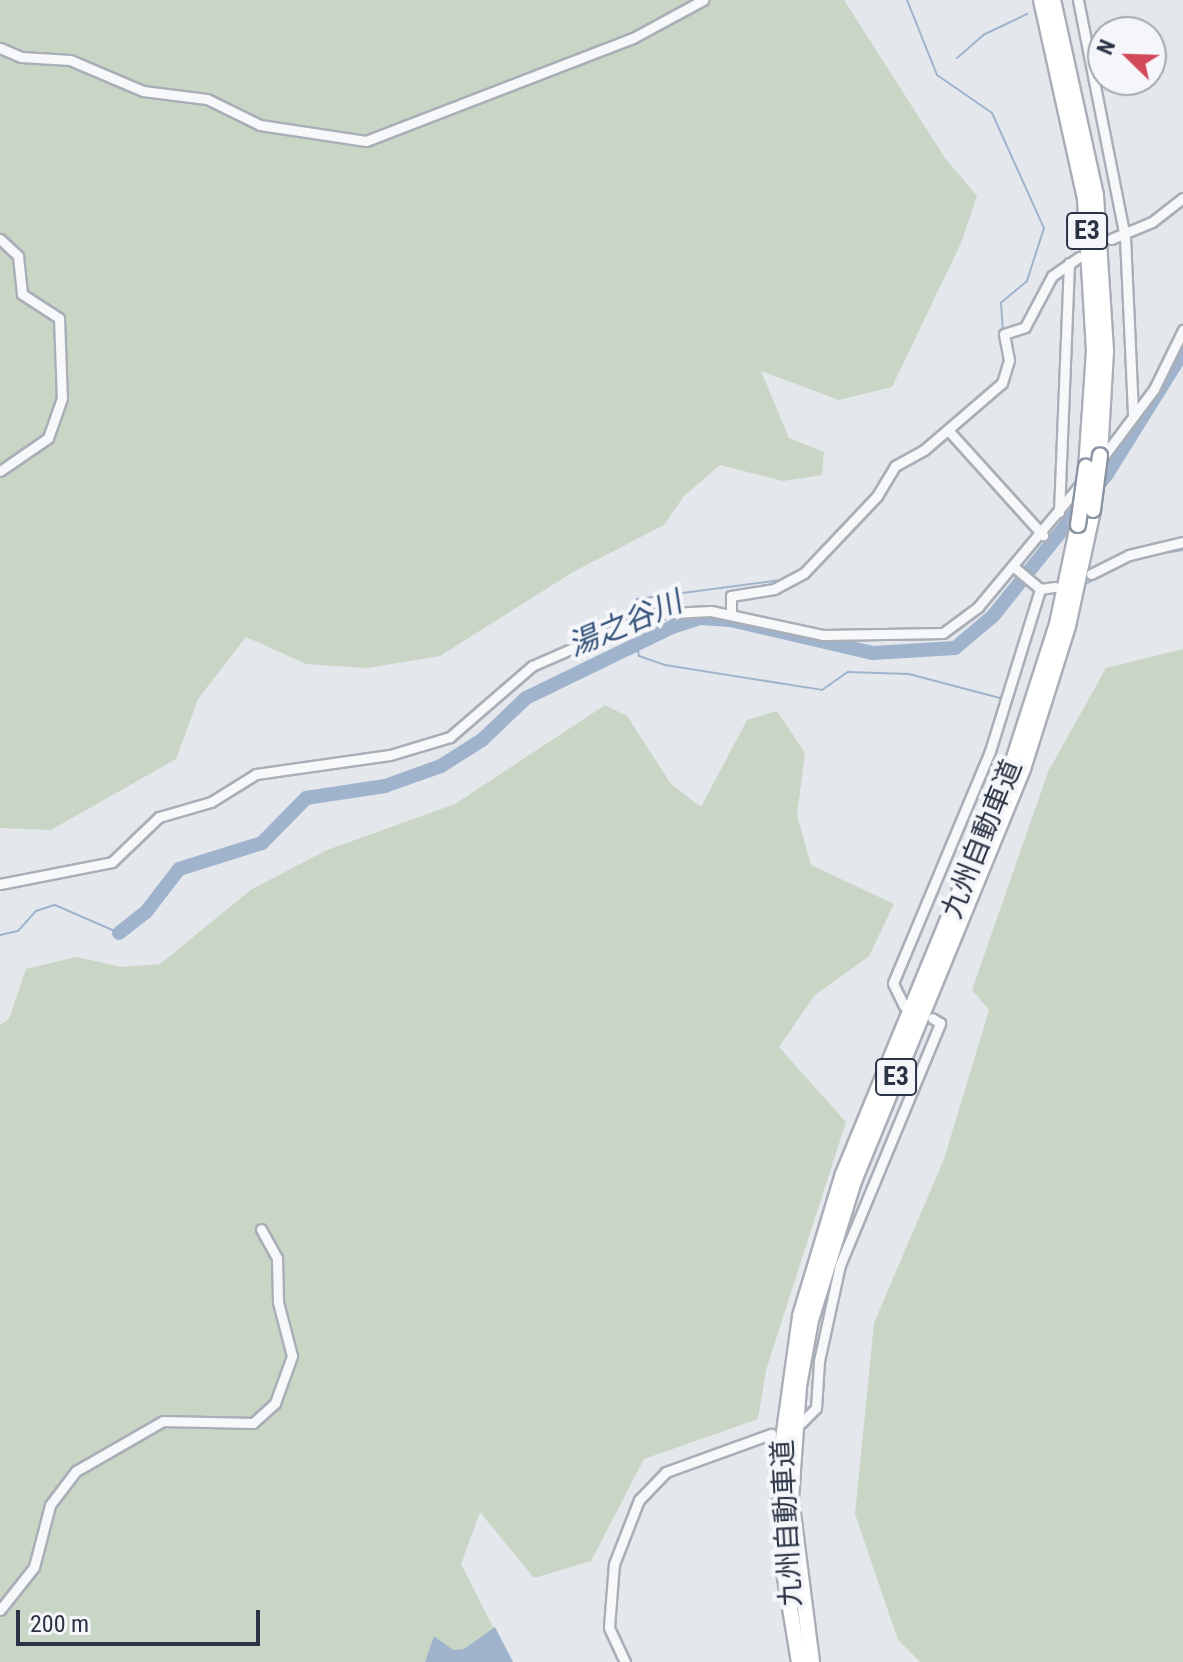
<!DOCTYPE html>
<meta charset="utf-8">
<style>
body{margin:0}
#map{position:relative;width:1183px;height:1662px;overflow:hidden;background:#e4e7ec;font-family:"Roboto Condensed","Noto Sans JP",sans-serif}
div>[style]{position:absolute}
.green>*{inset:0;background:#c9d6c5}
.water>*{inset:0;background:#9fb4cc}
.stream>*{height:2px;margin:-1px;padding:0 1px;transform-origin:1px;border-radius:1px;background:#9fb4cc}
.river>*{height:14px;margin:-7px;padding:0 7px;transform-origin:7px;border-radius:7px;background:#9fb4cc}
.roads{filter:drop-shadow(2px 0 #a9aeb7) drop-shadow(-2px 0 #a9aeb7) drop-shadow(0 2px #a9aeb7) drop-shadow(0 -2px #a9aeb7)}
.minor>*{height:9px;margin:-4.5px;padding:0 4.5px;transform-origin:4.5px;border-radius:4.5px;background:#f7f8fa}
.highway>*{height:14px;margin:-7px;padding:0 7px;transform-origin:7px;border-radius:7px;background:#fff}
.bridges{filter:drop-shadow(2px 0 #8b94a3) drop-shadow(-2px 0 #8b94a3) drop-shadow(0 2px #8b94a3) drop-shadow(0 -2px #8b94a3)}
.highway-bridge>*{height:14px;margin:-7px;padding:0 7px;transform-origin:7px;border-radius:7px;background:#fff}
span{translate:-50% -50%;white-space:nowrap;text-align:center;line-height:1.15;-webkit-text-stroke:8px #f4f6f9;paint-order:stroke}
.shield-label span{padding:2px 6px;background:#f4f6f9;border:2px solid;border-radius:6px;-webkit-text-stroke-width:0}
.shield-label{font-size:26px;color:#2b3445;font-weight:700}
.street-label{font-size:28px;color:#2b3445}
.water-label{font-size:30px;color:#34527a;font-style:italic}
.north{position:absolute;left:1087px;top:16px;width:80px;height:80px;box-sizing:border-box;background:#f4f6f9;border:2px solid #a4a8b1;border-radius:50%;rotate:293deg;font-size:22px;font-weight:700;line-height:32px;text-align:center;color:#2b3445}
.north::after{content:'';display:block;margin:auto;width:28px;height:36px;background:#d1495b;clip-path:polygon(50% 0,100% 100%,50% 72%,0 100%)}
.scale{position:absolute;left:16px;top:1610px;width:244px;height:36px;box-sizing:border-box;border:4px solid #2b3445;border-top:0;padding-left:10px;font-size:24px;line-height:28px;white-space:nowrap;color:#2b3445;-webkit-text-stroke:6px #f4f6f9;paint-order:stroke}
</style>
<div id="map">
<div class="green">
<i style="clip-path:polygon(0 0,844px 0,945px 158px,977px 196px,961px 243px,892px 387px,839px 400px,761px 371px,789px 438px,824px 452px,822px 475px,783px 481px,720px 465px,684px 496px,664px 525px,573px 572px,440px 656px,367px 668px,306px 664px,246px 637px,198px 699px,176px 759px,51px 830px,0 828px)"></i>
<i style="clip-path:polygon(1183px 649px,1183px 1662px,920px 1662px,898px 1640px,855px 1514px,874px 1323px,944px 1159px,989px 1010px,972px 990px,1048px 772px,1106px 668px)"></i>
<i style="clip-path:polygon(605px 705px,627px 716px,671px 784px,701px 807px,747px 720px,777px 711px,805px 753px,797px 815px,811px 865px,894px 904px,869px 956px,815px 995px,779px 1047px,846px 1122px,766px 1370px,758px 1419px,644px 1459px,591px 1561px,534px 1578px,480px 1512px,461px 1564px,511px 1662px,0 1662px,0 1025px,9px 1019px,26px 969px,76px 957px,122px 967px,160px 964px,252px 889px,327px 850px,455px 804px)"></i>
</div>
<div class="water">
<i style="clip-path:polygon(495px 1627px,513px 1662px,425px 1662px,434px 1636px,453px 1650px,464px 1649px)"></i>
</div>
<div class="stream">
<i style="left:907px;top:0;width:81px;rotate:68.2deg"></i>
<i style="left:937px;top:75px;width:67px;rotate:34.6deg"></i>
<i style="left:992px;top:113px;width:126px;rotate:65.7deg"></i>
<i style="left:1044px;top:228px;width:56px;rotate:107.8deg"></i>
<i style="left:1027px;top:281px;width:34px;rotate:140deg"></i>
<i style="left:1001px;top:303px;width:26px;rotate:86deg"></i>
<i style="left:957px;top:58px;width:35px;rotate:-41deg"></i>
<i style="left:983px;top:35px;width:49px;rotate:-25.5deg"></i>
<i style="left:1087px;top:583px;width:58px;rotate:-26.6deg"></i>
<i style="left:1139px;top:557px;width:45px;rotate:-9deg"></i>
<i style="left:633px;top:616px;width:17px;rotate:-77deg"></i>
<i style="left:637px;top:599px;width:146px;rotate:-7.5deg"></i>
<i style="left:634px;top:625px;width:31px;rotate:81deg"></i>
<i style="left:639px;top:656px;width:28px;rotate:19deg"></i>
<i style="left:665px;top:665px;width:159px;rotate:9deg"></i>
<i style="left:822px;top:690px;width:32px;rotate:-35deg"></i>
<i style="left:848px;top:672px;width:61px;rotate:1.9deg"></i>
<i style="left:909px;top:674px;width:94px;rotate:14.8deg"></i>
<i style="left:0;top:935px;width:18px;rotate:-13deg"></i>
<i style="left:18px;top:931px;width:27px;rotate:-48deg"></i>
<i style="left:36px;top:911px;width:20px;rotate:-18deg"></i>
<i style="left:55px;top:905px;width:70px;rotate:23.6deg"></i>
</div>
<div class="river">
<i style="left:119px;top:933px;width:34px;rotate:-38deg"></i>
<i style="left:146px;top:912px;width:54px;rotate:-52.5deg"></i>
<i style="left:179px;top:869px;width:87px;rotate:-17.4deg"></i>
<i style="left:262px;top:843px;width:63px;rotate:-45.6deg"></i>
<i style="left:306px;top:798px;width:80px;rotate:-8.6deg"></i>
<i style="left:385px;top:786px;width:59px;rotate:-19.7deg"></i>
<i style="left:441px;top:766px;width:49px;rotate:-32.4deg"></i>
<i style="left:482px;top:740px;width:61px;rotate:-43.7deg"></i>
<i style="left:526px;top:698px;width:162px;rotate:-25.9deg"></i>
<i style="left:672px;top:627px;width:29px;rotate:-18deg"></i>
<i style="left:700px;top:618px;width:30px;rotate:4deg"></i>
<i style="left:730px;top:620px;width:147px;rotate:13deg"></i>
<i style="left:873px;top:653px;width:82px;rotate:-3.5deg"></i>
<i style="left:955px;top:648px;width:50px;rotate:-40.1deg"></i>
<i style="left:993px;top:616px;width:182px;rotate:-51.2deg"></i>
<i style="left:1107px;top:474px;width:144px;rotate:-58.1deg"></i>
</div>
<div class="roads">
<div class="minor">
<i style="left:1078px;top:0;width:242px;rotate:78.8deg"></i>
<i style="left:1125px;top:237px;width:179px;rotate:87.4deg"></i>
<i style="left:0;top:48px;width:23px;rotate:23deg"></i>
<i style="left:21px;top:57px;width:49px;rotate:3.5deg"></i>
<i style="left:70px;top:60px;width:79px;rotate:23deg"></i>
<i style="left:143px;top:91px;width:64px;rotate:7.1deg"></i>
<i style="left:207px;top:99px;width:59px;rotate:26.1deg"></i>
<i style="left:260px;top:125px;width:107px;rotate:8.6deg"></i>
<i style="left:366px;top:141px;width:286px;rotate:-21.1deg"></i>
<i style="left:633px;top:38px;width:80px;rotate:-28.5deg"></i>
<i style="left:0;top:239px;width:25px;rotate:43deg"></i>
<i style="left:18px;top:256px;width:38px;rotate:84deg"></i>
<i style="left:22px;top:294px;width:44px;rotate:33deg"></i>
<i style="left:59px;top:318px;width:80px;rotate:87.9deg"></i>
<i style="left:62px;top:398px;width:42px;rotate:109.3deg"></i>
<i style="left:48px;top:438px;width:58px;rotate:145.5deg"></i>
<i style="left:1111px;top:239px;width:44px;rotate:-22.5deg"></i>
<i style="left:1152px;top:222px;width:39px;rotate:-38deg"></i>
<i style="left:948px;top:430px;width:142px;rotate:47.9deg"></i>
<i style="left:1100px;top:461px;width:90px;rotate:-53.1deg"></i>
<i style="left:1154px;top:389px;width:66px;rotate:-63.8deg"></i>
<i style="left:1059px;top:512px;width:249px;rotate:-87.7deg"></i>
<i style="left:1014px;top:567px;width:34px;rotate:40deg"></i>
<i style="left:1091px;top:574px;width:42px;rotate:-26.6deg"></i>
<i style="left:1129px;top:555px;width:56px;rotate:-13.5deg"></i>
<i style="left:1040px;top:589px;width:15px;rotate:-8deg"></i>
<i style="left:731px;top:615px;width:19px;rotate:-90deg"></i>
<i style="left:731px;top:596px;width:44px;rotate:-9.2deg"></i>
<i style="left:774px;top:589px;width:34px;rotate:-28deg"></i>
<i style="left:804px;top:573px;width:106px;rotate:-46.5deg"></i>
<i style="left:877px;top:496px;width:35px;rotate:-59deg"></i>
<i style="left:895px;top:466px;width:33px;rotate:-29deg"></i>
<i style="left:924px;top:450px;width:103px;rotate:-40.7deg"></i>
<i style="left:1002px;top:383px;width:24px;rotate:-73deg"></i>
<i style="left:1009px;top:360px;width:26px;rotate:-101deg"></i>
<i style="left:1004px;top:334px;width:22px;rotate:-18deg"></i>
<i style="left:1025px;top:327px;width:58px;rotate:-62.1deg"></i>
<i style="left:1052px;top:276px;width:33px;rotate:-35deg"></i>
<i style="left:0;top:884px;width:114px;rotate:-11.1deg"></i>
<i style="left:112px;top:862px;width:65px;rotate:-43.8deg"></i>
<i style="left:159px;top:817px;width:54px;rotate:-16.1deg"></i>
<i style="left:211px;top:802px;width:53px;rotate:-31.9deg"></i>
<i style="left:256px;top:774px;width:135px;rotate:-8.1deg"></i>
<i style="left:390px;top:755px;width:63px;rotate:-16.7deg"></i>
<i style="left:450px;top:737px;width:108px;rotate:-40.9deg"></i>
<i style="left:532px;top:666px;width:130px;rotate:-23.6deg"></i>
<i style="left:651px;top:614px;width:60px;rotate:-2.9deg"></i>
<i style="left:711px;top:611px;width:115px;rotate:12.1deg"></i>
<i style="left:823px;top:635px;width:120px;rotate:-1deg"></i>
<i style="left:943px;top:633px;width:44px;rotate:-36.6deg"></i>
<i style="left:978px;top:607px;width:164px;rotate:-50.2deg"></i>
<i style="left:904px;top:1006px;width:25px;rotate:-116deg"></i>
<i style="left:893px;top:983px;width:251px;rotate:-67.3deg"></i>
<i style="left:990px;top:751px;width:170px;rotate:-72.8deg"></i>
<i style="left:801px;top:1423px;width:21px;rotate:-45deg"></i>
<i style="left:816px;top:1408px;width:47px;rotate:-86.3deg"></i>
<i style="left:819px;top:1361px;width:98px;rotate:-77.7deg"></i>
<i style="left:840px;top:1265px;width:262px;rotate:-67.5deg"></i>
<i style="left:940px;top:1023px;width:9px;rotate:-148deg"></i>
<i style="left:0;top:1610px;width:55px;rotate:-51.7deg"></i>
<i style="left:34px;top:1567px;width:64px;rotate:-75.5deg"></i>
<i style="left:50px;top:1505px;width:43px;rotate:-52.6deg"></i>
<i style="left:76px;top:1471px;width:100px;rotate:-29.9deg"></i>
<i style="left:163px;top:1421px;width:90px;rotate:1.3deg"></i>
<i style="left:253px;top:1423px;width:30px;rotate:-42deg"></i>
<i style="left:275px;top:1403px;width:50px;rotate:-70.1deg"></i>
<i style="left:292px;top:1356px;width:56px;rotate:-104.5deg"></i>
<i style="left:278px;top:1302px;width:44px;rotate:-91.3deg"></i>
<i style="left:277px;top:1258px;width:33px;rotate:-119deg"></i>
<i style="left:625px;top:1662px;width:38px;rotate:-115deg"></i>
<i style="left:609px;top:1627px;width:63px;rotate:-85.5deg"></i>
<i style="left:614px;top:1564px;width:69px;rotate:-68.7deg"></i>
<i style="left:639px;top:1500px;width:39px;rotate:-46deg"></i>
<i style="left:666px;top:1472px;width:112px;rotate:-19.9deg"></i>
</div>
<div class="highway">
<i style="left:1041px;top:0;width:204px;rotate:77.5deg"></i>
<i style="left:1085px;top:199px;width:152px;rotate:86.6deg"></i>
<i style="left:1094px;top:351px;width:116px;rotate:93.9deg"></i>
<i style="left:1053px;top:0;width:201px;rotate:77.6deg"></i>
<i style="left:1096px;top:196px;width:155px;rotate:86.3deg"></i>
<i style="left:1106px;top:351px;width:104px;rotate:93.3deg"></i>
<i style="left:799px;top:1662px;width:92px;rotate:-99.4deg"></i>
<i style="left:784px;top:1571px;width:103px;rotate:-92.8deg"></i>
<i style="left:779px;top:1468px;width:153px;rotate:-82.1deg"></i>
<i style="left:800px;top:1316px;width:148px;rotate:-73.2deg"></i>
<i style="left:843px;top:1174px;width:443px;rotate:-67.6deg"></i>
<i style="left:1012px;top:764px;width:147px;rotate:-72.2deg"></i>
<i style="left:1057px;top:624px;width:101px;rotate:-78deg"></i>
<i style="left:812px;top:1662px;width:165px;rotate:-97.3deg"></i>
<i style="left:791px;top:1498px;width:112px;rotate:-85.9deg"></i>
<i style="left:799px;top:1386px;width:67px;rotate:-79.7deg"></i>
<i style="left:811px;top:1320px;width:145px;rotate:-72.8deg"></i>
<i style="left:854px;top:1181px;width:445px;rotate:-67.7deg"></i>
<i style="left:1023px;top:769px;width:150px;rotate:-72.5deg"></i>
<i style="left:1068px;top:626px;width:119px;rotate:-77.8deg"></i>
</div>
</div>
<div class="bridges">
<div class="highway-bridge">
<i style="left:1093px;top:510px;width:55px;rotate:-82.7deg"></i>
<i style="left:1078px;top:525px;width:59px;rotate:-82.1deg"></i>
</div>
</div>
<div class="shield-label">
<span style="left:1087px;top:231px">E3</span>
<span style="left:896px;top:1077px">E3</span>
</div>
<div class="street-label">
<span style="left:982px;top:839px;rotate:-68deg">九州自動車道</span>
<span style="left:787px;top:1523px;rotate:-93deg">九州自動車道</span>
</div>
<div class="water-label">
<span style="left:625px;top:624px;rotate:-23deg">湯之谷川</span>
</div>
<div class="north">N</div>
<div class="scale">200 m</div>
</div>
